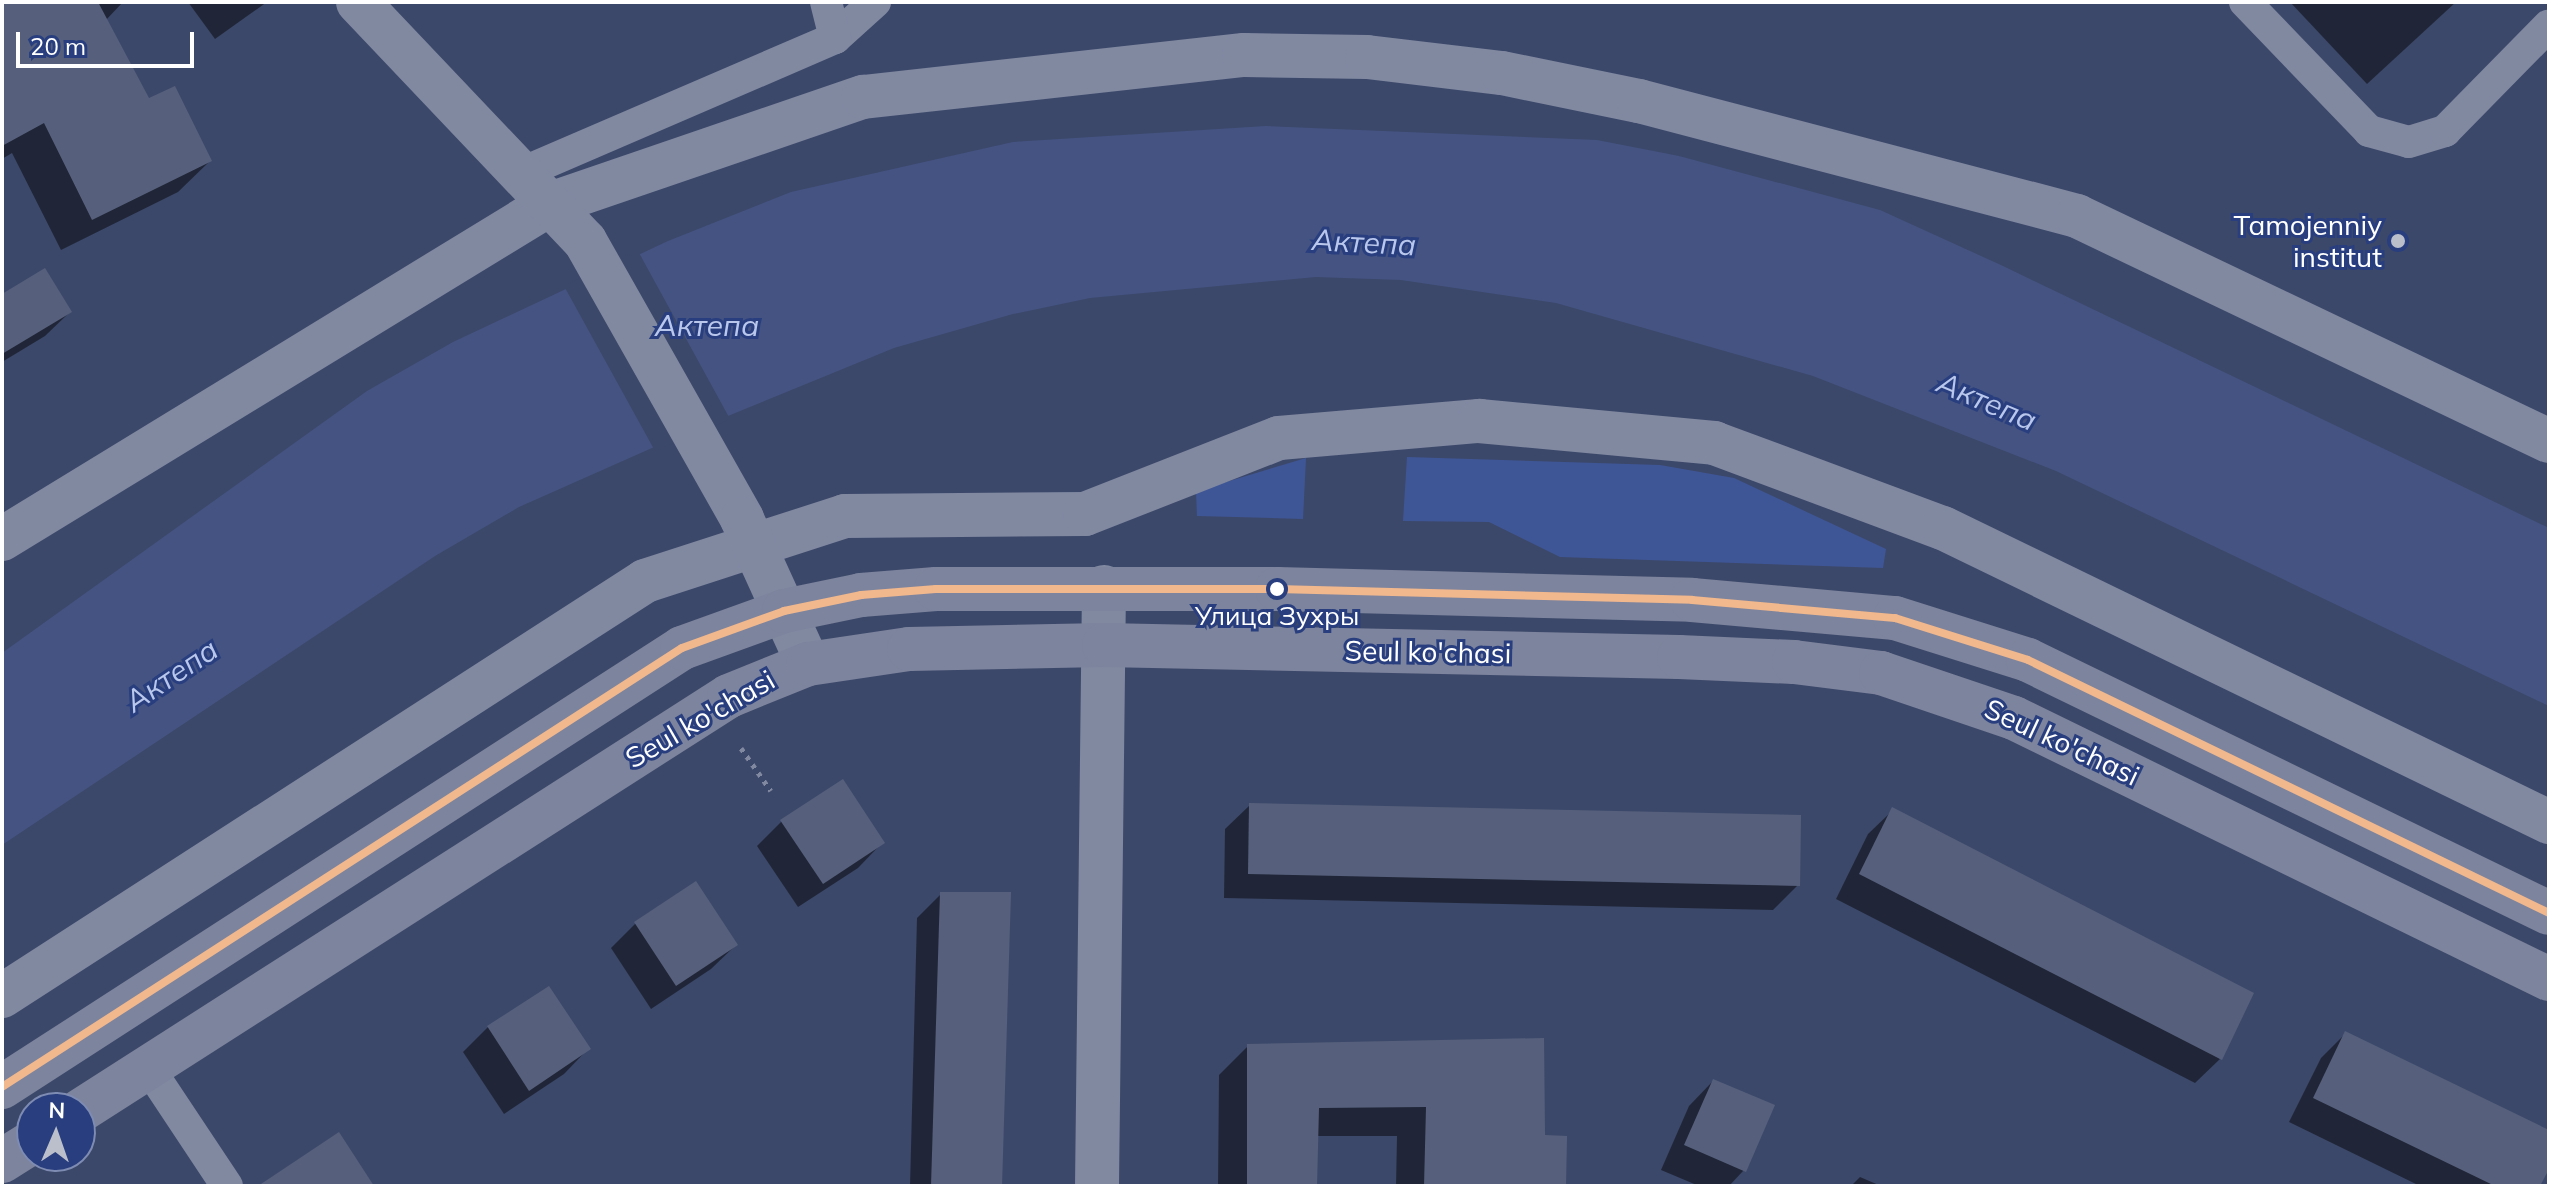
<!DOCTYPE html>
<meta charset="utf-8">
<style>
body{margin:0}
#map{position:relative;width:2551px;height:1188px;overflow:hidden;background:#3c486a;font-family:Mulish,sans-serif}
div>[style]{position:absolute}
.green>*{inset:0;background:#3f5696}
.water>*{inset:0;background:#445382}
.pier>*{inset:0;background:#3c486a}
.shadow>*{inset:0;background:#0007}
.building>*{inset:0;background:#56607c}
.path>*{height:5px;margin-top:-2.5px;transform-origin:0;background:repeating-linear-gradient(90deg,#8189a1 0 4px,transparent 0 10px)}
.service>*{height:32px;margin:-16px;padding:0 16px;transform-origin:16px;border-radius:16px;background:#8189a1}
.pedestrian>*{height:44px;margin:-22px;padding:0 22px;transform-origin:22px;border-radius:22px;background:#8189a1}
.minor>*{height:44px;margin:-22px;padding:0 22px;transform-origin:22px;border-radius:22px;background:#8189a1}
.secondary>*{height:44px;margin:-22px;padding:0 22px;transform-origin:22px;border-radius:22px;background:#7d849d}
.bus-1>*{height:8px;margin:-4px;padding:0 4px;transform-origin:4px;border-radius:4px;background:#f1b78d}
.dots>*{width:22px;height:22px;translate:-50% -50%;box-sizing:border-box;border:4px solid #283e7e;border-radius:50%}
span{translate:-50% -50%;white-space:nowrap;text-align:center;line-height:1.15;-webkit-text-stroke:6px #283e7e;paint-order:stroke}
.bus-label{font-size:26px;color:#fff}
.poi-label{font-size:28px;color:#fff}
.right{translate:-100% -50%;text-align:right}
.street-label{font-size:28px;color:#fff}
.water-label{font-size:30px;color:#b9c7ec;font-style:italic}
.frame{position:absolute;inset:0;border:4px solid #fff;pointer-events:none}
.north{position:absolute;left:16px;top:1092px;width:80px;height:80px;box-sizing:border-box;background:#283e7e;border:2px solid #7e8bb2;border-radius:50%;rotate:2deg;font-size:22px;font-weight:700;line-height:32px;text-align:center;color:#fff}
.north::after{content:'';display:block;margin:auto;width:28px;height:36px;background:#bbbfcb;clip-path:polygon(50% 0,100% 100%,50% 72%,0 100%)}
.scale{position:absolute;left:16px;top:32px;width:178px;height:36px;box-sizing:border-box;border:4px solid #fff;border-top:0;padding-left:10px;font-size:24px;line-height:28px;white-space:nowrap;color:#fff;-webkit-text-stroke:6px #283e7e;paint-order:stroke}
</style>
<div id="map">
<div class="green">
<i style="clip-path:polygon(1407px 457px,1660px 465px,1734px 478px,1886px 549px,1883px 568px,1560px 557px,1489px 522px,1403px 521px)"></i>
<i style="clip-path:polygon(1306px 458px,1303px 519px,1197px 516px,1196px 491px)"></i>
</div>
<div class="water">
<i style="clip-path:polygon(1266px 126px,1597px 140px,1679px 156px,1880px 210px,2003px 266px,2549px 528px,2549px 706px,2056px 471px,1813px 376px,1556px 303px,1401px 280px,1316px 277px,1090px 298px,1013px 314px,894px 348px,679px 436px,519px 507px,435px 556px,2px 845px,2px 653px,367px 391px,453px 342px,668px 241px,791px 192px,1013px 142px)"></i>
</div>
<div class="pier">
<i style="clip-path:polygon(638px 251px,730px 419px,655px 451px,564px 286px)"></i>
</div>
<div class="shadow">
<i style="clip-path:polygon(2px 2px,123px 2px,106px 20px,148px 101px,210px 161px,178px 192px,61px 250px,12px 153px,2px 159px)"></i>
<i style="clip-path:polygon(188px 2px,267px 2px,215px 39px)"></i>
<i style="clip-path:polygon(2290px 2px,2456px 2px,2367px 84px)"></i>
<i style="clip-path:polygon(2px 296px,70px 312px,45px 336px,2px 362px)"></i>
<i style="clip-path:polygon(1250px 805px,1798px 885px,1773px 910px,1224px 898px,1225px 829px)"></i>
<i style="clip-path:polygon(1893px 810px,2220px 1059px,2195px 1083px,1836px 899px,1868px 834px)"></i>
<i style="clip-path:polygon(782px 821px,882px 843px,858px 868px,798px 907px,757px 846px)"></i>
<i style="clip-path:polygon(696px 884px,736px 945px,711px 969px,651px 1009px,611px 948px,635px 924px)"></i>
<i style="clip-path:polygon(941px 894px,1009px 894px,1000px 1186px,910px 1186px,917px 918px)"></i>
<i style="clip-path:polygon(548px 988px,588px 1049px,564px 1074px,504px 1114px,463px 1052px,488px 1027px)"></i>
<i style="clip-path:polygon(2346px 1033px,2549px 1133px,2549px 1164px,2538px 1186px,2420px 1186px,2289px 1122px,2321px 1058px)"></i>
<i style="clip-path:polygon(1248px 1046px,1543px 1137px,1564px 1186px,1396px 1186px,1397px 1136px,1316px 1136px,1316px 1186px,1218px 1186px,1219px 1075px)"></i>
<i style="clip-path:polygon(1713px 1081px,1744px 1170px,1729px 1186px,1699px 1186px,1661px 1170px,1689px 1106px)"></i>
<i style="clip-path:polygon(1860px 1177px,1881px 1186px,1851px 1186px)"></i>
</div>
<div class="building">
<i style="clip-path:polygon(2px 2px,98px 2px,149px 98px,175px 86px,212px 161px,92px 220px,44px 123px,2px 146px)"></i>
<i style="clip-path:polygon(45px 268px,72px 312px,2px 354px,2px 294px)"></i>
<i style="clip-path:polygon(843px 779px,885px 843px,823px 884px,780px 820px)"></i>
<i style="clip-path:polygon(1249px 803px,1801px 815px,1800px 886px,1248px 874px)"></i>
<i style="clip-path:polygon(1892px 807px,2254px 993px,2222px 1060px,1859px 874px)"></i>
<i style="clip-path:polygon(696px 881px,738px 945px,676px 986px,634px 922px)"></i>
<i style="clip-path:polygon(940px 892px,1011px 892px,1002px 1186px,931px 1186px)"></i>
<i style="clip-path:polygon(549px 986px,591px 1049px,529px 1091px,487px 1026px)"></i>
<i style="clip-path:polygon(2345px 1031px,2549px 1130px,2549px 1169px,2540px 1186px,2495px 1186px,2313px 1098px)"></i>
<i style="clip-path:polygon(1544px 1038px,1545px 1135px,1567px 1136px,1566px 1186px,1424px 1186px,1426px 1107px,1319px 1108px,1317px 1186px,1247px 1186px,1247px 1044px)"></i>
<i style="clip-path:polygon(1713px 1079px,1775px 1105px,1746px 1172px,1684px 1145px)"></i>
<i style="clip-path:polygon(339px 1132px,374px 1186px,258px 1186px)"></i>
</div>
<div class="path">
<i style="left:741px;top:748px;width:52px;rotate:55.1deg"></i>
</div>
<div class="service">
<i style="left:2245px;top:2px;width:179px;rotate:46.1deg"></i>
<i style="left:2369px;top:131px;width:41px;rotate:15.4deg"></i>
<i style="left:2409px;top:142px;width:38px;rotate:-17deg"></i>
<i style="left:2445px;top:131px;width:148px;rotate:-45.5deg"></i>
<i style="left:835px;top:38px;width:54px;rotate:-42deg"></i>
<i style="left:524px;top:172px;width:339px;rotate:-23.3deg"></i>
<i style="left:835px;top:38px;width:37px;rotate:-104deg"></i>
<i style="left:148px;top:1067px;width:143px;rotate:56.4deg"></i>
</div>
<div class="pedestrian">
<i style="left:2px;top:539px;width:642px;rotate:-31.44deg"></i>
<i style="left:550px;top:204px;width:331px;rotate:-18.9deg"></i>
<i style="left:863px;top:97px;width:383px;rotate:-6.3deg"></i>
<i style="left:1244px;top:55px;width:123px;rotate:0.9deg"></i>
<i style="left:1367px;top:57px;width:136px;rotate:6.8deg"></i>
<i style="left:1502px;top:73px;width:140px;rotate:11.6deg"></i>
<i style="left:1639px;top:101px;width:453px;rotate:14.7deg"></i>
<i style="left:2077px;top:216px;width:523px;rotate:25.49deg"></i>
<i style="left:2px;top:996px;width:765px;rotate:-32.84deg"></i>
<i style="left:645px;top:581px;width:210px;rotate:-18deg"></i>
<i style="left:845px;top:516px;width:240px;rotate:-0.5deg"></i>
<i style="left:1085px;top:514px;width:208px;rotate:-21.4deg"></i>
<i style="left:1279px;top:438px;width:201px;rotate:-4.9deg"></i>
<i style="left:1479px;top:421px;width:236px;rotate:5.3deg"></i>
<i style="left:1714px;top:443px;width:244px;rotate:20.4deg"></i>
<i style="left:1943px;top:528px;width:674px;rotate:25.88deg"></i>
</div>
<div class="minor">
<i style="left:358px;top:2px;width:330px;rotate:46.5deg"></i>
<i style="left:585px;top:241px;width:319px;rotate:60.5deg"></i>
<i style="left:742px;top:519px;width:159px;rotate:65.5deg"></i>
<i style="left:1097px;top:1186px;width:599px;rotate:-89.33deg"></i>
</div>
<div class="secondary">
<i style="left:2px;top:1087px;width:809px;rotate:-32.85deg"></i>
<i style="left:682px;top:648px;width:109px;rotate:-19.9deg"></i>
<i style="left:784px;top:611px;width:79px;rotate:-11.7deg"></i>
<i style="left:861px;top:595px;width:75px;rotate:-4.6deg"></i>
<i style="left:936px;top:589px;width:341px"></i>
<i style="left:1277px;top:589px;width:415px;rotate:1.5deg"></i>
<i style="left:1692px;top:600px;width:204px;rotate:5.1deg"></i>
<i style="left:1895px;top:618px;width:139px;rotate:17.5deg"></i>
<i style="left:2028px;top:660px;width:579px;rotate:25.9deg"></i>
<i style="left:80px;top:1111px;width:770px;rotate:-32.6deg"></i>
<i style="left:729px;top:696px;width:85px;rotate:-22.1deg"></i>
<i style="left:808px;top:664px;width:102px;rotate:-8.4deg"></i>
<i style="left:909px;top:649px;width:195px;rotate:-1.2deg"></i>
<i style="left:1104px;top:645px;width:575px;rotate:1.2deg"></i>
<i style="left:1679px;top:657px;width:115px;rotate:2.5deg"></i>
<i style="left:1794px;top:662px;width:88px;rotate:7.2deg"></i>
<i style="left:1881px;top:673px;width:140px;rotate:18.7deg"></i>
<i style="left:2014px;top:718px;width:595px;rotate:26.01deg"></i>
<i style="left:2px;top:1161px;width:36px;rotate:-32deg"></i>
</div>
<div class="bus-1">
<i style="left:2px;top:1087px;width:809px;rotate:-32.85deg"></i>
<i style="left:682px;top:648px;width:109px;rotate:-19.9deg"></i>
<i style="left:784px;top:611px;width:79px;rotate:-11.7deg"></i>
<i style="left:861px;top:595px;width:75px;rotate:-4.6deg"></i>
<i style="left:936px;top:589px;width:341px"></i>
<i style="left:1277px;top:589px;width:415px;rotate:1.5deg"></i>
<i style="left:1692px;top:600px;width:204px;rotate:5.1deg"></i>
<i style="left:1895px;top:618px;width:139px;rotate:17.5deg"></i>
<i style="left:2028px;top:660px;width:579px;rotate:25.9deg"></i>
</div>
<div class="dots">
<i style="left:2398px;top:241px;background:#bbbfcb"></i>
<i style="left:1277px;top:589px;background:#fff"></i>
</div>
<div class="bus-label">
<span style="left:1277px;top:616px">Улица Зухры</span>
</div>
<div class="poi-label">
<span class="right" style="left:2382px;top:241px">Tamojenniy<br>institut</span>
</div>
<div class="street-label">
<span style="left:1428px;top:652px;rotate:1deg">Seul ko'chasi</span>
<span style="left:700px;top:719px;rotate:-30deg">Seul ko'chasi</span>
<span style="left:2062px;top:742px;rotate:25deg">Seul ko'chasi</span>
</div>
<div class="water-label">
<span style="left:1364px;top:242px;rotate:3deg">Актепа</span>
<span style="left:707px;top:325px">Актепа</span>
<span style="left:1987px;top:401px;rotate:23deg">Актепа</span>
<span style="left:171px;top:675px;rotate:-34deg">Актепа</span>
</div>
<div class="frame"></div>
<div class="north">N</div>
<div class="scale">20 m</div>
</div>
